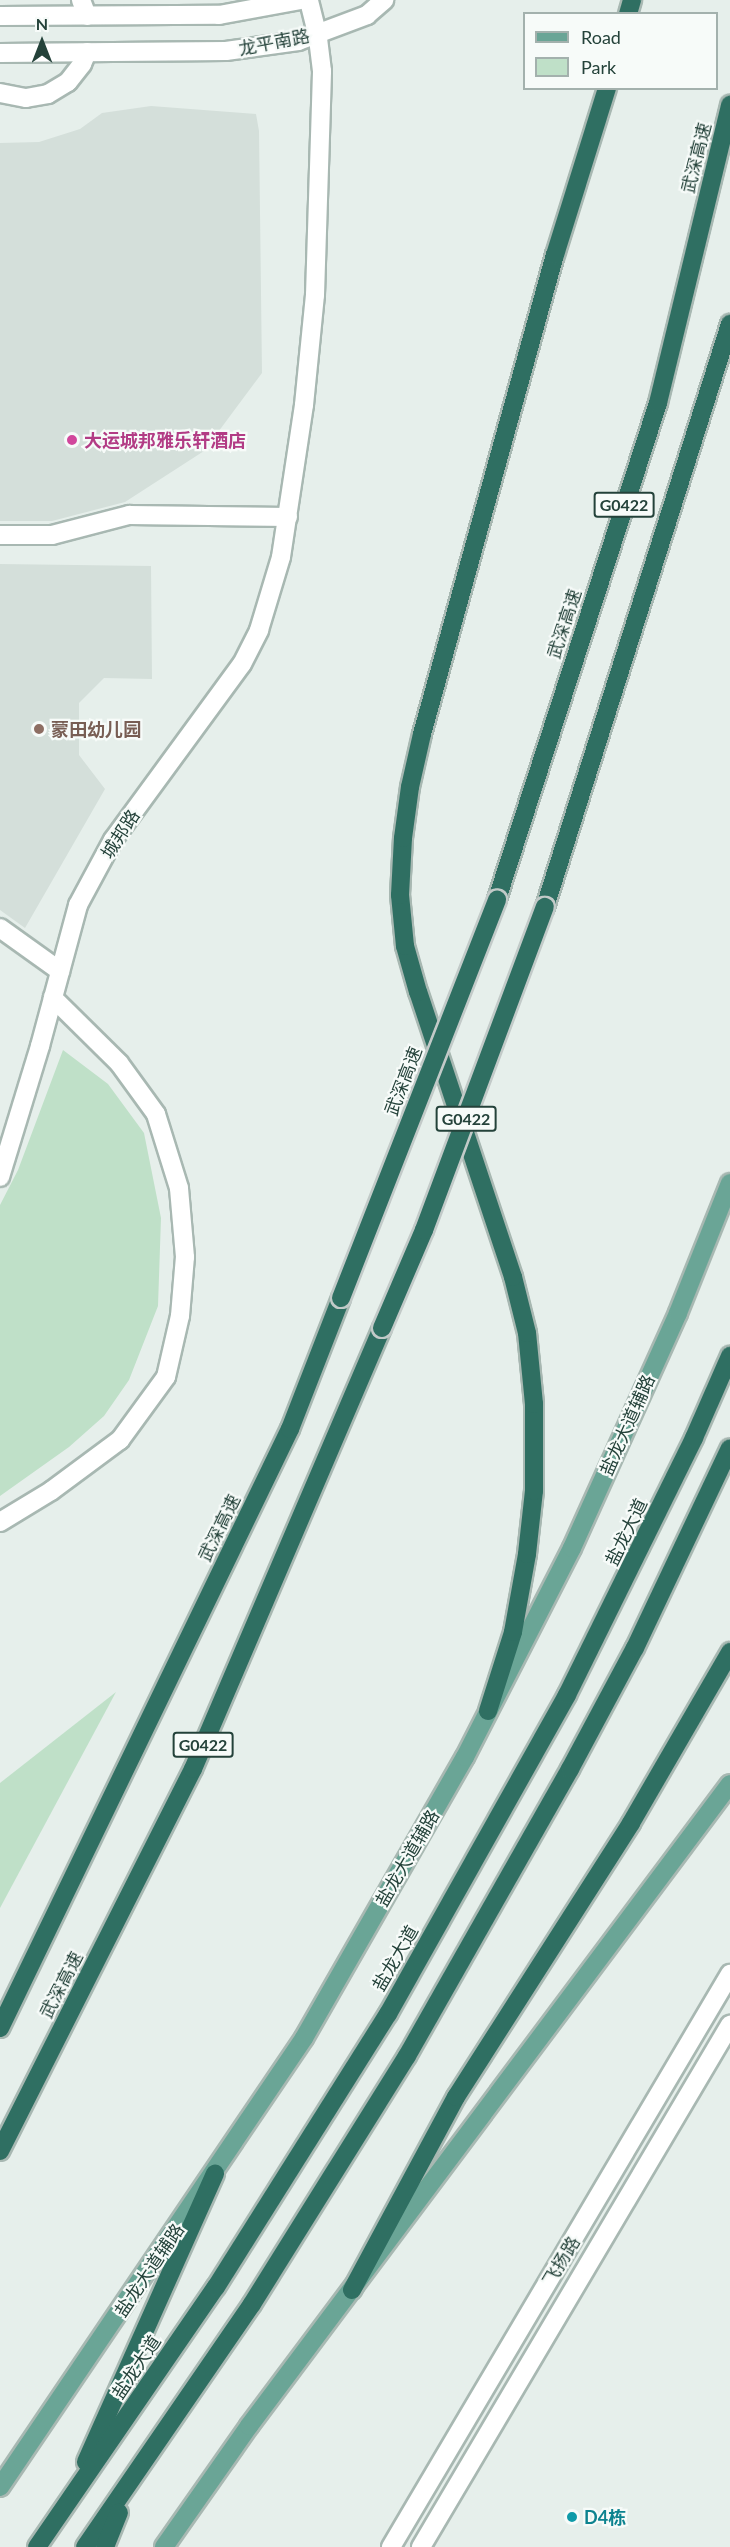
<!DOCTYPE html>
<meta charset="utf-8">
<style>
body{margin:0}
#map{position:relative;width:730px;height:2547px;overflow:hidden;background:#e6efeb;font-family:Lato,"Noto Sans SC",sans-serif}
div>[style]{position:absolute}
.built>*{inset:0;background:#d4dfda}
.green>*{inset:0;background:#bfe0c8}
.roads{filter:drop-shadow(2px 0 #a8b8b2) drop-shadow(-2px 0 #a8b8b2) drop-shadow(0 2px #a8b8b2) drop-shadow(0 -2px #a8b8b2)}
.street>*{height:18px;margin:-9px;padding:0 9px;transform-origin:9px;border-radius:9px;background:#fff}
.secondary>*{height:18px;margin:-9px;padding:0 9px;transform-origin:9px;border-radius:9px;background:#fff}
.primary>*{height:18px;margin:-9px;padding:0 9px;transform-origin:9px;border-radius:9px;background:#6aa596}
.highway>*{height:18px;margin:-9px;padding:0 9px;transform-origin:9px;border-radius:9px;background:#2f6f62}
.bridges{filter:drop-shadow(2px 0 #c2cac8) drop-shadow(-2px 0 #c2cac8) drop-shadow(0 2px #c2cac8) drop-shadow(0 -2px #c2cac8)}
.highway-bridge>*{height:18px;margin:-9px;padding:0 9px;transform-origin:9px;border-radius:9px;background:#2f6f62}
.dots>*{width:16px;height:16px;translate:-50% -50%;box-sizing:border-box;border:3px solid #f7fbf9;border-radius:50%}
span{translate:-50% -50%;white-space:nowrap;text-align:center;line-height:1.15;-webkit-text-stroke:4.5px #f7fbf9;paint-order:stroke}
.shield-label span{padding:2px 4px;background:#f7fbf9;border:2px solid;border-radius:4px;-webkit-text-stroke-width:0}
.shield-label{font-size:16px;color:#24423a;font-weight:700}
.street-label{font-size:18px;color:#24423a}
.hotel-label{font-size:18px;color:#b23c85;font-weight:700}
.left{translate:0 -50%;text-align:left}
.education-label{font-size:18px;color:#785e54;font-weight:700}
.culture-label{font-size:18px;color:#0d838f;font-weight:700}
.legend{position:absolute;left:523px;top:12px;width:195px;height:78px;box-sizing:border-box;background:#f7fbf9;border:2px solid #a3b1ad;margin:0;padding:8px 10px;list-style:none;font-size:18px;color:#24423a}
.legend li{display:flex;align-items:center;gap:12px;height:30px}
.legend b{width:30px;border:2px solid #a3b1ad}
.north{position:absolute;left:12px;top:12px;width:60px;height:60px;-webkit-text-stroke:4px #f7fbf9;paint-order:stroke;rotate:0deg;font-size:16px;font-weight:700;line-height:24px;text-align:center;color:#24423a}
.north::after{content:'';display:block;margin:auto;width:21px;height:27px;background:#24423a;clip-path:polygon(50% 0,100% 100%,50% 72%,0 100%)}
</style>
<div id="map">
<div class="built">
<i style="clip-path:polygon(151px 106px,256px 114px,259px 131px,262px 373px,204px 451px,125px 502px,52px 521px,0 521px,0 143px,39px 142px,80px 129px,102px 113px)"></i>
<i style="clip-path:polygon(0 564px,151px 566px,152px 679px,104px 678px,79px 703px,79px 755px,105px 789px,25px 928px,0 910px)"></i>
</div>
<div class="green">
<i style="clip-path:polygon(63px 1050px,108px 1084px,144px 1133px,161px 1218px,158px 1306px,129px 1380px,104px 1416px,69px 1447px,0 1496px,0 1205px,18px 1170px)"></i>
<i style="clip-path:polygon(116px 1692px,0 1908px,0 1783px)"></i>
</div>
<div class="roads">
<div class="street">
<i style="left:81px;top:0;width:17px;rotate:69deg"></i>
<i style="left:0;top:93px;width:26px;rotate:11deg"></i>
<i style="left:26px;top:98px;width:22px;rotate:-10deg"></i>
<i style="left:48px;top:94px;width:23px;rotate:-31deg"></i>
<i style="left:68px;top:82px;width:23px;rotate:-52deg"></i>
<i style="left:82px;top:64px;width:13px;rotate:-67deg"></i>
<i style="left:0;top:928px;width:74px;rotate:35.6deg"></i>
<i style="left:0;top:1522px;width:60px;rotate:-31.3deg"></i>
<i style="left:51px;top:1491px;width:86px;rotate:-36.5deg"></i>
<i style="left:120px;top:1440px;width:78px;rotate:-53.9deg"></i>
<i style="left:166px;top:1377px;width:63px;rotate:-77.1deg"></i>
<i style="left:180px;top:1316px;width:59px;rotate:-85.2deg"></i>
<i style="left:185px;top:1257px;width:69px;rotate:-95deg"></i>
<i style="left:179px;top:1188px;width:77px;rotate:-107.3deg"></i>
<i style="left:156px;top:1114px;width:63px;rotate:-126deg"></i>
<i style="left:119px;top:1063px;width:93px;rotate:-135.4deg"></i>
</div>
<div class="secondary">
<i style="left:0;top:16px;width:219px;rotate:-0.3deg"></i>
<i style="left:219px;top:15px;width:82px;rotate:-10.5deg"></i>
<i style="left:0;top:53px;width:226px;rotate:-0.5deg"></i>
<i style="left:226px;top:51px;width:73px;rotate:-7.9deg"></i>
<i style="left:298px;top:41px;width:74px;rotate:-20.6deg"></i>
<i style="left:367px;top:15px;width:23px;rotate:-41deg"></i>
<i style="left:0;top:535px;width:52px"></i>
<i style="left:52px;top:535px;width:80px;rotate:-14.6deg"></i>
<i style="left:129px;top:515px;width:159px;rotate:0.7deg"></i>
<i style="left:0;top:1177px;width:137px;rotate:-73deg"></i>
<i style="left:40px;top:1046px;width:146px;rotate:-74.9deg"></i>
<i style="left:78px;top:905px;width:74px;rotate:-61.7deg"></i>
<i style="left:113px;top:840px;width:218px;rotate:-53.8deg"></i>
<i style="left:242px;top:664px;width:38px;rotate:-63deg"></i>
<i style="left:259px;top:630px;width:76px;rotate:-73.2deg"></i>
<i style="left:281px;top:557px;width:154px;rotate:-81.4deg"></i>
<i style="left:304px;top:405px;width:111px;rotate:-84.3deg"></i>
<i style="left:315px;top:295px;width:224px;rotate:-88.2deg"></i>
<i style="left:322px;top:71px;width:38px;rotate:-97deg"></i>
<i style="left:317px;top:33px;width:34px;rotate:-104deg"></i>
<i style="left:391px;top:2547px;width:666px;rotate:-59.39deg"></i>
<i style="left:421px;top:2547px;width:607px;rotate:-59.38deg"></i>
</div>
<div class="primary">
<i style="left:0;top:2487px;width:542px;rotate:-55.9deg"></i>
<i style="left:304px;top:2038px;width:324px;rotate:-60.2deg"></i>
<i style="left:465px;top:1757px;width:235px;rotate:-62.9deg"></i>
<i style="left:572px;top:1548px;width:258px;rotate:-65.7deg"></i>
<i style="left:678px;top:1313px;width:140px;rotate:-68.2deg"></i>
<i style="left:164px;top:2547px;width:148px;rotate:-54.9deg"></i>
<i style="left:249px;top:2426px;width:802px;rotate:-53.16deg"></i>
</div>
<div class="highway">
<i style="left:628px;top:14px;width:15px;rotate:-74deg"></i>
<i style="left:497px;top:899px;width:521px;rotate:-72.02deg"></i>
<i style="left:658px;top:403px;width:307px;rotate:-76.4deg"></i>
<i style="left:545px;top:907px;width:612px;rotate:-72.39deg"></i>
<i style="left:488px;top:1711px;width:83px;rotate:-72.4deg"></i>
<i style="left:513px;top:1632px;width:79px;rotate:-79.8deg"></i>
<i style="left:527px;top:1554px;width:63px;rotate:-83.7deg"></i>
<i style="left:534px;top:1491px;width:87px;rotate:-90deg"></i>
<i style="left:534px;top:1404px;width:71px;rotate:-95.6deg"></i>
<i style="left:527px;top:1333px;width:58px;rotate:-104deg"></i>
<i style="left:513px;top:1277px;width:300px;rotate:-108.4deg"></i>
<i style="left:418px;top:992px;width:48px;rotate:-105.8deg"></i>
<i style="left:405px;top:946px;width:51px;rotate:-95.6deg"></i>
<i style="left:400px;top:895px;width:57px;rotate:-87deg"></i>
<i style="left:403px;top:838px;width:51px;rotate:-82.2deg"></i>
<i style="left:410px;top:787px;width:54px;rotate:-77.2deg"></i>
<i style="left:422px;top:734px;width:497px;rotate:-74.5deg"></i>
<i style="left:555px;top:255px;width:175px;rotate:-72.7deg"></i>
<i style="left:0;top:2028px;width:666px;rotate:-64.17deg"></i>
<i style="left:290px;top:1429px;width:141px;rotate:-68.7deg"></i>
<i style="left:0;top:2151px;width:428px;rotate:-63.2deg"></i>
<i style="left:193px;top:1769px;width:480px;rotate:-66.8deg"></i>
<i style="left:352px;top:2290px;width:219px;rotate:-61.7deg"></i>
<i style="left:456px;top:2097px;width:325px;rotate:-57.4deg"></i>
<i style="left:631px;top:1823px;width:198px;rotate:-59.9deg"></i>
<i style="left:86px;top:2462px;width:316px;rotate:-65.9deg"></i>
<i style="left:37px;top:2547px;width:316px;rotate:-55.5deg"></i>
<i style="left:216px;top:2287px;width:323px;rotate:-57.8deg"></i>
<i style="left:388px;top:2014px;width:366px;rotate:-60.7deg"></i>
<i style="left:567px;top:1695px;width:287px;rotate:-63.7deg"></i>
<i style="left:694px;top:1438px;width:90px;rotate:-66.3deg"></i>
<i style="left:85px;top:2547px;width:295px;rotate:-55.5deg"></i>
<i style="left:252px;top:2304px;width:292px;rotate:-58deg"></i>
<i style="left:407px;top:2056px;width:330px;rotate:-60.4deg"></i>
<i style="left:570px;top:1769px;width:137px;rotate:-61.8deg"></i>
<i style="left:635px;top:1648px;width:221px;rotate:-64.6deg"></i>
<i style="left:105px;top:2547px;width:37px;rotate:-68deg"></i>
</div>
</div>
<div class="bridges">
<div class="highway-bridge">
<i style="left:341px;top:1298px;width:428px;rotate:-68.6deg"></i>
<i style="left:382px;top:1328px;width:107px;rotate:-66.8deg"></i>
<i style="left:424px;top:1230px;width:345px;rotate:-69.5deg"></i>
</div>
</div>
<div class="dots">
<i style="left:72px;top:440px;background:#d1479c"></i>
<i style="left:39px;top:729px;background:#8d6e63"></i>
<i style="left:572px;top:2517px;background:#0f9aa8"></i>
</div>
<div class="shield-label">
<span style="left:624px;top:505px">G0422</span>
<span style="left:466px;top:1119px">G0422</span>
<span style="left:203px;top:1745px">G0422</span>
</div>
<div class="street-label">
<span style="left:274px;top:42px;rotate:-11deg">龙平南路</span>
<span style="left:696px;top:158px;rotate:-76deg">武深高速</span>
<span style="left:564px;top:624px;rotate:-72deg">武深高速</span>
<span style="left:120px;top:834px;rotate:-57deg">城邦路</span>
<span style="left:403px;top:1081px;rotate:-69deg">武深高速</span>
<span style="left:627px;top:1425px;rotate:-66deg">盐龙大道辅路</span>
<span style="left:219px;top:1528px;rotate:-64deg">武深高速</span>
<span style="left:626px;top:1532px;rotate:-64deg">盐龙大道</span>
<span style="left:407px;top:1858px;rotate:-60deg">盐龙大道辅路</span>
<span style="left:395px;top:1958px;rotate:-60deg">盐龙大道</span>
<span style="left:61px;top:1985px;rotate:-63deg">武深高速</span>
<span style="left:561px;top:2261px;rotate:-59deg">飞扬路</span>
<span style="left:149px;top:2270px;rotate:-56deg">盐龙大道辅路</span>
<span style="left:136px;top:2367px;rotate:-56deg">盐龙大道</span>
</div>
<div class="hotel-label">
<span class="left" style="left:84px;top:440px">大运城邦雅乐轩酒店</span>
</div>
<div class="education-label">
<span class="left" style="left:51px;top:729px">蒙田幼儿园</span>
</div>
<div class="culture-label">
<span class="left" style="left:584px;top:2517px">D4栋</span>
</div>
<ul class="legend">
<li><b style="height:8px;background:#6aa596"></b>Road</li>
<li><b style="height:16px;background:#bfe0c8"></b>Park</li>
</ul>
<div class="north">N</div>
</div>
